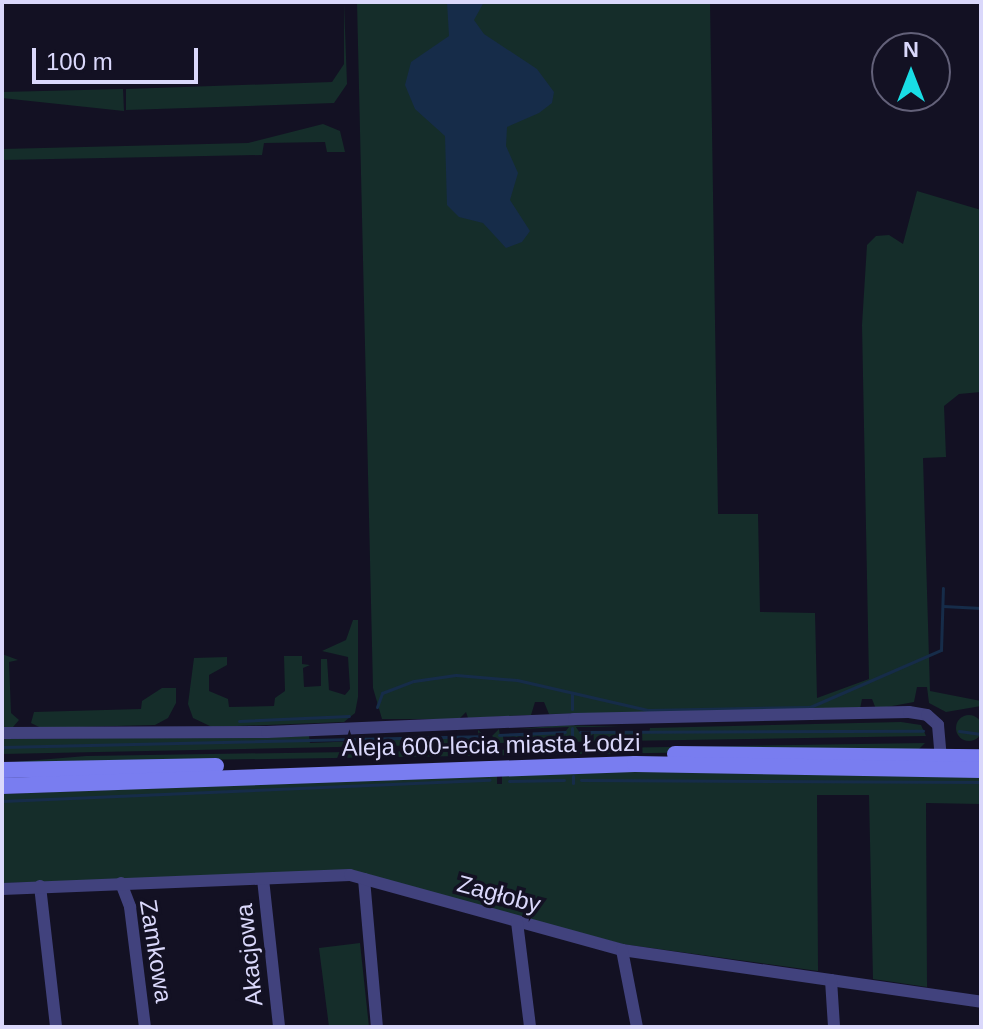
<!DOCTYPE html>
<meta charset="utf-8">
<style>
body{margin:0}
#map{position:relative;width:983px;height:1029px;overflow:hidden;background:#131123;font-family:Arial,sans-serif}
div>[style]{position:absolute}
.green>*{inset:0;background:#152d2a}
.round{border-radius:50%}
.water>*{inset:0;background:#162c49}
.stream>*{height:3px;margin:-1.5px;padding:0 1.5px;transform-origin:1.5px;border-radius:1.5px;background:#162c49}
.minor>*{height:12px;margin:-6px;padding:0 6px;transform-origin:6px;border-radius:6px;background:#41427d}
.secondary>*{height:16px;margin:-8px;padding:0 8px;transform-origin:8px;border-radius:8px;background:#797df0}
span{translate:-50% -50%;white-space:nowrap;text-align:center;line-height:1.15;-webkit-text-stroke:7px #131123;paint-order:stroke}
.street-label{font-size:24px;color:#dad8fb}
.frame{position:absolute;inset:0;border:4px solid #dad8fb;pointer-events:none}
.north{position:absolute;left:871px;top:32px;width:80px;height:80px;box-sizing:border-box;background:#131123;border:2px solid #636179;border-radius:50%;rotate:0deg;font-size:22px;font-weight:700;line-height:32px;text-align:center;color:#dad8fb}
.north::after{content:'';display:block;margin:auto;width:28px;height:36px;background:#19dde5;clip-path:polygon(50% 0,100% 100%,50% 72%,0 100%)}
.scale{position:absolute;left:32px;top:48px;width:166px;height:36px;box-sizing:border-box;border:4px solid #dad8fb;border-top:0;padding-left:10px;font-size:24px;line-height:28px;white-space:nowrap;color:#dad8fb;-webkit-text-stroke:6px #131123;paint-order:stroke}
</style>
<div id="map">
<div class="green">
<i style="clip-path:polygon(344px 2px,347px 84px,334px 103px,126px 110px,126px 89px,332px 82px,344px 64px)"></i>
<i style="clip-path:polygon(357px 2px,710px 2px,718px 514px,758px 514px,760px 612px,815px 613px,817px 698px,869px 679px,862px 325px,867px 245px,876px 236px,889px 235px,903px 244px,917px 191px,981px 210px,981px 392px,959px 394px,944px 406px,946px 457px,923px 458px,930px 691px,981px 701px,981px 706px,946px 712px,929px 703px,927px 687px,917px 687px,914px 702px,876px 709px,872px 699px,862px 699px,860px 709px,549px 714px,544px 702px,535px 702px,531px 715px,468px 718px,466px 712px,459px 719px,382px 719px,373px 688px)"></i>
<i style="clip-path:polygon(123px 89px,124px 111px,2px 98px,2px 92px)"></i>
<i style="clip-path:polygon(323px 124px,340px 131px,345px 152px,327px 152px,325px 142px,264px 143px,262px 155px,2px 160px,2px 149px,248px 143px)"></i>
<i style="clip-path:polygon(353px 620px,358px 620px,358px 697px,355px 713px,344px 722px,212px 727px,193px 718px,188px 704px,194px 658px,227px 657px,227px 665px,209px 675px,209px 691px,228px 699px,229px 707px,274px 706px,275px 698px,285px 691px,284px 656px,302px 656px,302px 664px,310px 665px,303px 668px,304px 687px,321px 686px,321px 659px,327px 659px,329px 690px,345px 695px,350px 689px,348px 657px,322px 651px,346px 640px)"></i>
<i style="clip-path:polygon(2px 654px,18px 660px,9px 662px,11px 713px,19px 720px,13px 727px,2px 728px)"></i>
<i style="clip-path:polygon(162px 688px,176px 688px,176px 703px,168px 718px,155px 725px,41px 728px,31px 723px,34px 712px,141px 709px,142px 701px)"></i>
<i class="round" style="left:956px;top:715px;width:26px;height:26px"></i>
<i style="clip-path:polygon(901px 722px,921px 725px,926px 736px,499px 743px,492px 736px,499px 729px,500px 736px,564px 733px,569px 727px,518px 729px,564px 725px,621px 727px,576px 727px,580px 733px,649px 733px,650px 728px)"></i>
<i style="clip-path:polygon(478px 730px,486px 737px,479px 744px,2px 754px,2px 739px,309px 736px,310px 743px,478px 736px)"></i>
<i style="clip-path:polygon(925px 743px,919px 749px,2px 763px,86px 756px)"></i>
<i style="clip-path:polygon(621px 769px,981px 774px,981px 804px,926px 803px,927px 987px,873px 979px,869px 795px,817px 795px,818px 971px,622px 944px,361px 874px,2px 883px,2px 794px,497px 775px,497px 784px,502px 784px,502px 775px)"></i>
<i style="clip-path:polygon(360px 943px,369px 1027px,329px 1027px,319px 948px)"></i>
</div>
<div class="water">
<i style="clip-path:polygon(447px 2px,484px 2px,474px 20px,484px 34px,537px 69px,554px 92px,552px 103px,539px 113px,507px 127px,506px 146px,518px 173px,510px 200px,530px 231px,522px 242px,506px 248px,483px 223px,459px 217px,447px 205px,445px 136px,415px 109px,405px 85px,411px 62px,449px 36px)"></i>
</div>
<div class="stream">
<i style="left:943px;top:606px;width:38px;rotate:3deg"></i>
<i style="left:572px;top:693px;width:16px;rotate:90deg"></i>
<i style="left:377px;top:707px;width:15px;rotate:-70deg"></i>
<i style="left:382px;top:693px;width:34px;rotate:-21deg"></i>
<i style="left:414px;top:681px;width:42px;rotate:-8.1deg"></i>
<i style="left:456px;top:675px;width:61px;rotate:4.7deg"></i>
<i style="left:517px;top:680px;width:134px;rotate:12.9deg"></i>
<i style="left:648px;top:710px;width:162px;rotate:-1.1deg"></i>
<i style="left:810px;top:707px;width:143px;rotate:-23.5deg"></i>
<i style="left:941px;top:650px;width:62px;rotate:-88.2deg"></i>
<i style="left:239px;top:721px;width:110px;rotate:-2.6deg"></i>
<i style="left:572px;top:728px;width:10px;rotate:90deg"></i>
<i style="left:959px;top:731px;width:22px;rotate:8deg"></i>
<i style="left:580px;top:732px;width:343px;rotate:-0.2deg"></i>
<i style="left:499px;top:735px;width:66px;rotate:-2.6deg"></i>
<i style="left:2px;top:747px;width:477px;rotate:-1.3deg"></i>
<i style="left:573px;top:776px;width:7px;rotate:90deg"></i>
<i style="left:581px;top:780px;width:400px;rotate:0.3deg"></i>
<i style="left:509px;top:781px;width:55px;rotate:-1deg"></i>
<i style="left:2px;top:801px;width:488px;rotate:-2.5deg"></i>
</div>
<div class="minor">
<i style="left:2px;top:733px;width:265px;rotate:-0.2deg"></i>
<i style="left:267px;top:732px;width:307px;rotate:-2.4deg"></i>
<i style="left:574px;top:719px;width:335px;rotate:-1.2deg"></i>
<i style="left:909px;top:712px;width:18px;rotate:9deg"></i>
<i style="left:927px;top:715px;width:15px;rotate:42deg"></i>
<i style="left:938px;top:725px;width:37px;rotate:85deg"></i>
<i style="left:263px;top:879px;width:149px;rotate:83.8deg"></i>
<i style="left:364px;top:879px;width:149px;rotate:85deg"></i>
<i style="left:121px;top:883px;width:26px;rotate:69deg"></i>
<i style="left:130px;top:907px;width:121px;rotate:82.9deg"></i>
<i style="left:40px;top:886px;width:142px;rotate:83.5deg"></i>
<i style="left:2px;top:889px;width:348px;rotate:-2.3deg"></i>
<i style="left:350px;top:875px;width:282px;rotate:15.4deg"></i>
<i style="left:622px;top:950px;width:363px;rotate:8.2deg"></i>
<i style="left:517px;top:922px;width:106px;rotate:82.9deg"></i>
<i style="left:622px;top:950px;width:78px;rotate:79deg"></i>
<i style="left:831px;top:980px;width:47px;rotate:86.3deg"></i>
</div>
<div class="secondary">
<i style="left:675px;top:754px;width:306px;rotate:0.6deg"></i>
<i style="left:2px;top:770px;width:214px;rotate:-1.1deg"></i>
<i style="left:2px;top:786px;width:633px;rotate:-1.99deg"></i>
<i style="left:635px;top:764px;width:346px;rotate:1deg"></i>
</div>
<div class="street-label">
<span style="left:491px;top:745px;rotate:-1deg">Aleja 600-lecia miasta Łodzi</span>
<span style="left:499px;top:894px;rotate:15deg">Zagłoby</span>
<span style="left:156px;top:951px;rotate:81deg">Zamkowa</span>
<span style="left:249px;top:955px;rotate:-96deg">Akacjowa</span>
</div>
<div class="frame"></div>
<div class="north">N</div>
<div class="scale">100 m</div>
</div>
